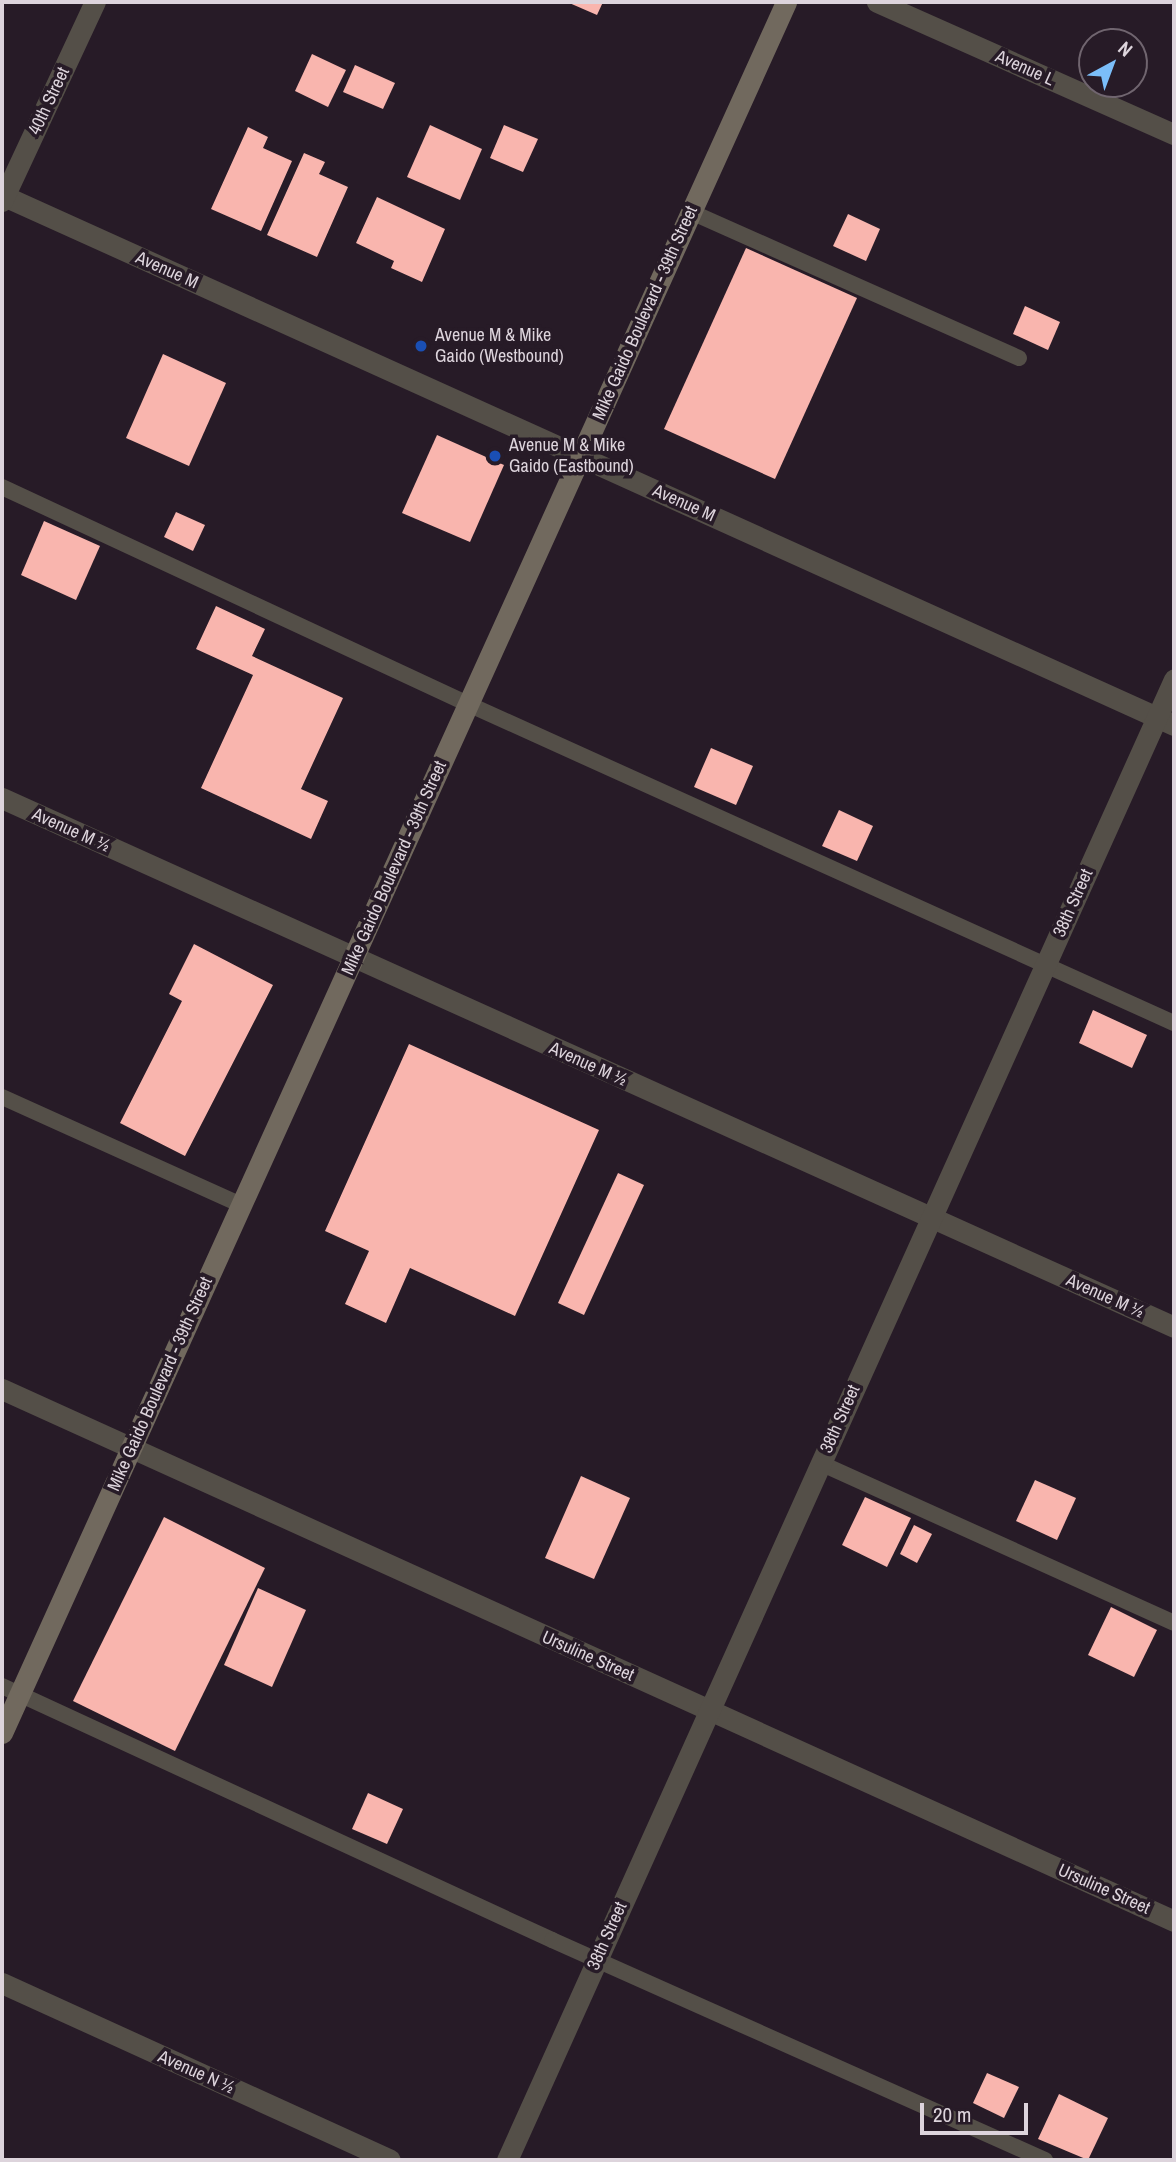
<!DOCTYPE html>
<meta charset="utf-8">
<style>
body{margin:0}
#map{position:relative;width:1176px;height:2162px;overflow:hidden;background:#271b27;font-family:"Archivo Narrow",sans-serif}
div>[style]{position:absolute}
.building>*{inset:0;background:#f9b5ae}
.lane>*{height:16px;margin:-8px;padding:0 8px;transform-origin:8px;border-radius:8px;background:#544f48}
.street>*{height:21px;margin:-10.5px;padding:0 10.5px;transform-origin:10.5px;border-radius:10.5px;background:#544f48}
.secondary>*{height:21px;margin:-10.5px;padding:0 10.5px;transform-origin:10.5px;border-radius:10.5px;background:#71695e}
.dots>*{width:19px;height:19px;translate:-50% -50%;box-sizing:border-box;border:4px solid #271b27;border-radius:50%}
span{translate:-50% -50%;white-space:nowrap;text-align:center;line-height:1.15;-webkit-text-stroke:7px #271b27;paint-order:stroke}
.street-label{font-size:18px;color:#ddd4dc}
.poi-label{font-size:18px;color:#ddd4dc}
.left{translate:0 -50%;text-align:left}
.frame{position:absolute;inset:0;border:4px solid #ddd4dc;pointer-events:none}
.north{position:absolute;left:1078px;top:28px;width:70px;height:70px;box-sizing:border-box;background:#271b27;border:2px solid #70656f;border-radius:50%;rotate:41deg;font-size:19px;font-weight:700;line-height:28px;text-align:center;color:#ddd4dc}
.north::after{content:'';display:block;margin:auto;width:24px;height:32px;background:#7bbef9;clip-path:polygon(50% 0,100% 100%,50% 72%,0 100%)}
.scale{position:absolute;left:920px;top:2103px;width:108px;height:32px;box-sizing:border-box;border:4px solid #ddd4dc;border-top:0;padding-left:9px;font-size:21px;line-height:24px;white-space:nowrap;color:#ddd4dc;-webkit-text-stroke:5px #271b27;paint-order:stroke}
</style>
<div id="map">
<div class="building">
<i style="clip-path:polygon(567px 2px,603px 2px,597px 15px)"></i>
<i style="clip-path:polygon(312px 54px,346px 70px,328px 107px,295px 91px)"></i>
<i style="clip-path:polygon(355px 65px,395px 83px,383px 109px,343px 92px)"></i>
<i style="clip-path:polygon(430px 125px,482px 149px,460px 200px,407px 177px)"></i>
<i style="clip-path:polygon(504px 125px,538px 139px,523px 172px,490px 158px)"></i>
<i style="clip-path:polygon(248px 127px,268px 137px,263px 148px,292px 161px,261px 231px,211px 209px)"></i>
<i style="clip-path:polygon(304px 153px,325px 162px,319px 174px,348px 187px,317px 257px,267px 235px)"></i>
<i style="clip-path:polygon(377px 197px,445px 229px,422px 282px,391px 268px,394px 261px,356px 243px)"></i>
<i style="clip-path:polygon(848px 214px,880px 229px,866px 261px,833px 246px)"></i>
<i style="clip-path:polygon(746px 248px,857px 298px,775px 479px,664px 429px)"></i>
<i style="clip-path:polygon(1025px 306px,1060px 322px,1048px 350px,1013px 334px)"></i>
<i style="clip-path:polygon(163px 354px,226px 383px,189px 466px,126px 438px)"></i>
<i style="clip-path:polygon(437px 435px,504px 465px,470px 542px,402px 513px)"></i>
<i style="clip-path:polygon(176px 512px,205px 525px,193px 551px,164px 537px)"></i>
<i style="clip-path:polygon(44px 521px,100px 546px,76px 600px,21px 575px)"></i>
<i style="clip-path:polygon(216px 606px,265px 629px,252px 656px,343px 698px,301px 789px,328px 801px,311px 839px,201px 788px,253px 675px,196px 649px)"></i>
<i style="clip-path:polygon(711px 748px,753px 766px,736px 805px,694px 787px)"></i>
<i style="clip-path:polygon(839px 810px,873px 826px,857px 861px,822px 846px)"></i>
<i style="clip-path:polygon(194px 944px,273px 985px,185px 1156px,120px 1123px,182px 1001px,169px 994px)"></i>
<i style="clip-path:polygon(1093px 1010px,1147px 1035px,1132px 1068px,1079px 1043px)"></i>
<i style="clip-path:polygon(409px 1044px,599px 1130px,515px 1316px,410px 1268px,386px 1323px,345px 1304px,369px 1251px,325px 1231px)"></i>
<i style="clip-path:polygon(618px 1173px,644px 1185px,584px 1315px,558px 1303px)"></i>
<i style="clip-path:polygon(581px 1476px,630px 1498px,594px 1579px,545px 1558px)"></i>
<i style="clip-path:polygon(1035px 1480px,1076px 1498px,1057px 1540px,1016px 1521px)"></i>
<i style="clip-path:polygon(865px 1497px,911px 1518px,887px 1567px,842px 1545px)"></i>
<i style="clip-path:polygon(164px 1517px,265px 1568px,175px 1751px,73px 1701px)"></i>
<i style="clip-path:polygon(914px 1525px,932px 1534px,917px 1563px,900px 1554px)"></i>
<i style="clip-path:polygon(258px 1588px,306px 1610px,272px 1687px,224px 1665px)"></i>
<i style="clip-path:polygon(1111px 1607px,1157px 1630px,1134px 1677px,1088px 1655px)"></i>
<i style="clip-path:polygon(368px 1793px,403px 1809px,387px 1844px,352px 1829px)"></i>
<i style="clip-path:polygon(987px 2073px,1019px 2087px,1004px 2118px,973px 2103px)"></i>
<i style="clip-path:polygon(1059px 2094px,1108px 2118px,1088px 2160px,1038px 2139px)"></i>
</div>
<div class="lane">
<i style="left:691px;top:212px;width:359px;rotate:24deg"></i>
<i style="left:2px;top:487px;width:514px;rotate:24.97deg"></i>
<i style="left:468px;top:704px;width:775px;rotate:24.32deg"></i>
<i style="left:2px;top:1097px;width:262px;rotate:24.3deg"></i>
<i style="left:820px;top:1463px;width:388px;rotate:24.3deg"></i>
<i style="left:2px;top:1686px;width:606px;rotate:24.79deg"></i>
<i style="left:552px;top:1940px;width:540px;rotate:24.05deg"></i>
</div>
<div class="street">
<i style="left:877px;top:2px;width:325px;rotate:24deg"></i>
<i style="left:2px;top:195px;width:1286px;rotate:24.33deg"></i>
<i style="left:2px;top:201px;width:220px;rotate:-65deg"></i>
<i style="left:2px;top:798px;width:1286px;rotate:24.29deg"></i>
<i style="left:2px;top:1389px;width:1287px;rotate:24.41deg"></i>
<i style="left:2px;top:1983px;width:426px;rotate:24.5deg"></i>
<i style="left:507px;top:2160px;width:1624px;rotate:-65.75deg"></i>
</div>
<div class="secondary">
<i style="left:2px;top:1733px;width:1900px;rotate:-65.63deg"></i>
</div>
<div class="dots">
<i style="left:421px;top:346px;background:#1a4fb4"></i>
<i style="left:495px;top:456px;background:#1a4fb4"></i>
</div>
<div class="street-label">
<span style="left:1025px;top:68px;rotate:24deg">Avenue L</span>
<span style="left:49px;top:101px;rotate:-65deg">40th Street</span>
<span style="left:167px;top:270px;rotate:24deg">Avenue M</span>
<span style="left:645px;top:313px;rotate:-66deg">Mike Gaido Boulevard - 39th Street</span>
<span style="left:684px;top:503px;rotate:24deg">Avenue M</span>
<span style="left:71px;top:830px;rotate:24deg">Avenue M ½</span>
<span style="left:394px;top:868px;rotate:-66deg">Mike Gaido Boulevard - 39th Street</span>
<span style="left:1073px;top:903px;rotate:-66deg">38th Street</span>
<span style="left:588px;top:1064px;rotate:24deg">Avenue M ½</span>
<span style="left:1105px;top:1296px;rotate:24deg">Avenue M ½</span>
<span style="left:160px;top:1384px;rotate:-66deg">Mike Gaido Boulevard - 39th Street</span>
<span style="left:840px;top:1419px;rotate:-66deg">38th Street</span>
<span style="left:588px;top:1656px;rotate:24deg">Ursuline Street</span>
<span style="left:1104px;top:1889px;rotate:24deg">Ursuline Street</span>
<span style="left:607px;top:1936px;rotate:-66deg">38th Street</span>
<span style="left:196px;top:2072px;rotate:24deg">Avenue N ½</span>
</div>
<div class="poi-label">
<span class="left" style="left:435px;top:346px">Avenue M &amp; Mike<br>Gaido (Westbound)</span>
<span class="left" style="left:509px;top:456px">Avenue M &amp; Mike<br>Gaido (Eastbound)</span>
</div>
<div class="frame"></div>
<div class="north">N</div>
<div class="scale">20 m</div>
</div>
